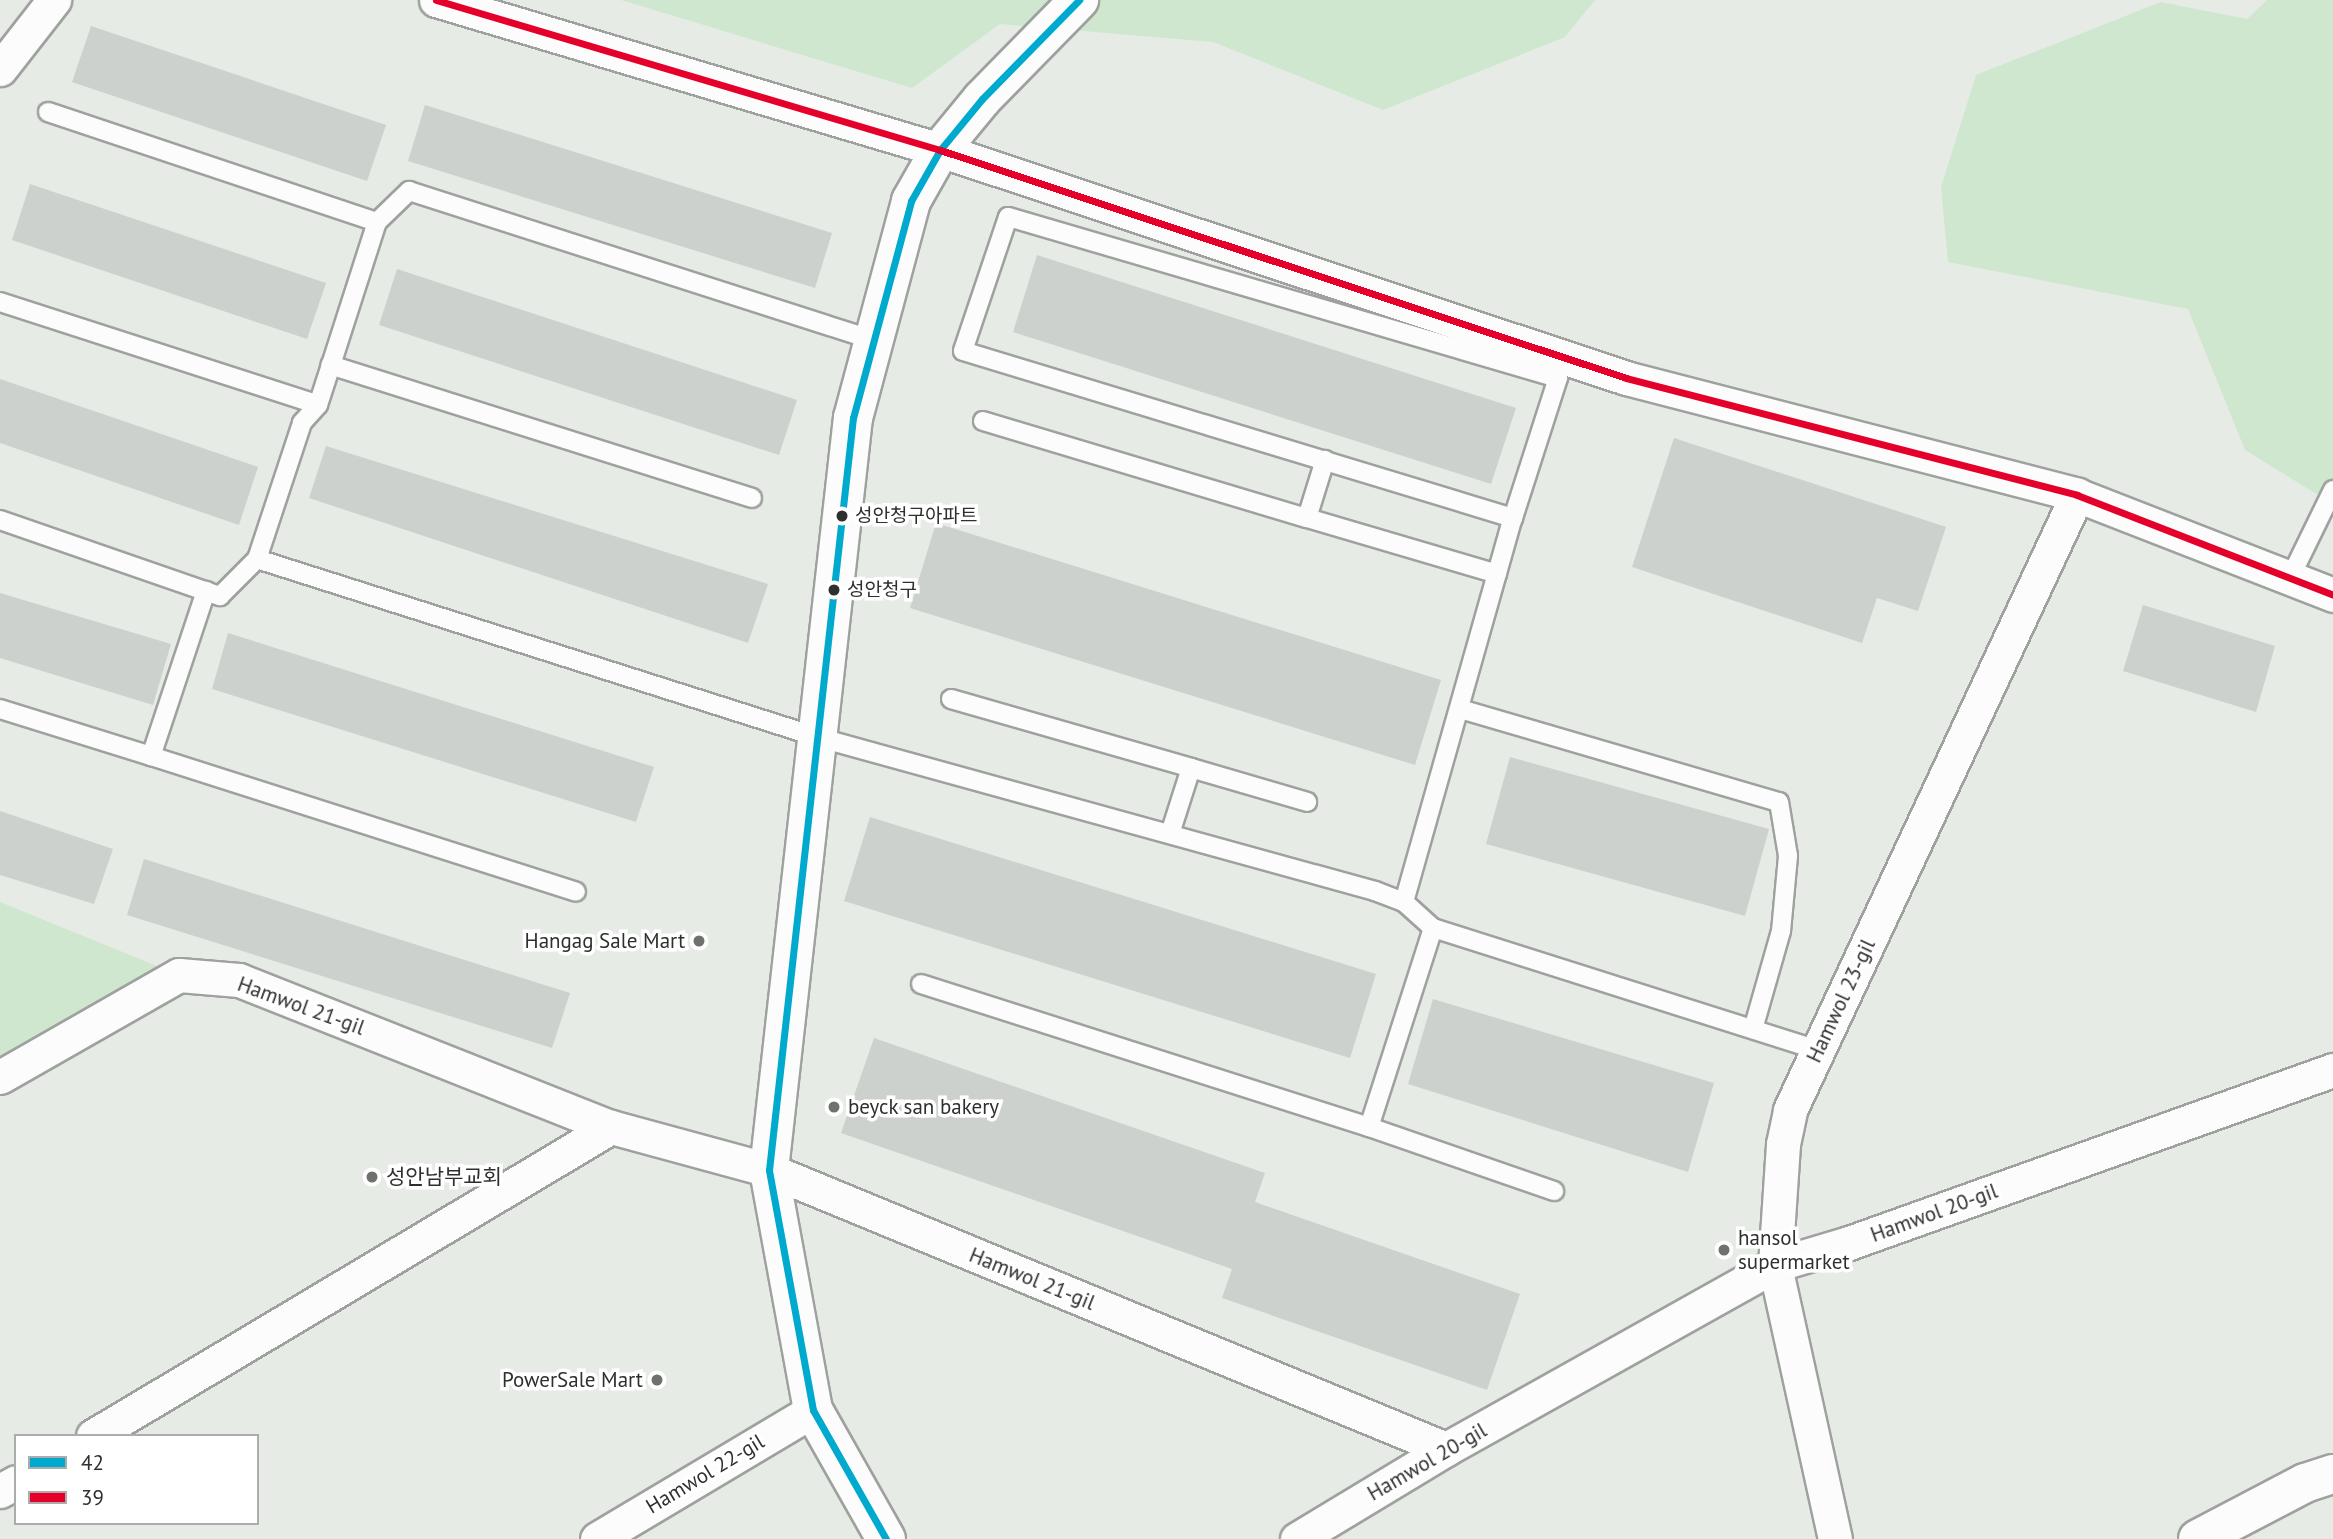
<!DOCTYPE html>
<meta charset="utf-8">
<style>
body{margin:0}
#map{position:relative;width:2333px;height:1539px;overflow:hidden;background:#e6ebe6;font-family:"PT Sans","Noto Sans KR",sans-serif}
div>[style]{position:absolute}
.green>*{inset:0;background:#cfe7cf}
.building>*{inset:0;background:#cdd1cd}
.roads{filter:drop-shadow(2px 0 #9ea19e) drop-shadow(-2px 0 #9ea19e) drop-shadow(0 2px #9ea19e) drop-shadow(0 -2px #9ea19e)}
.lane>*{height:18px;margin:-9px;padding:0 9px;transform-origin:9px;border-radius:9px;background:#fbfcfb}
.street>*{height:33px;margin:-16.5px;padding:0 16.5px;transform-origin:16.5px;border-radius:16.5px;background:#fbfcfb}
.secondary>*{height:38px;margin:-19px;padding:0 19px;transform-origin:19px;border-radius:19px;background:#fbfcfb}
.bus-1>*{height:7px;margin:-3.5px;padding:0 3.5px;transform-origin:3.5px;border-radius:3.5px;background:#00a9ce}
.bus-2>*{height:7px;margin:-3.5px;padding:0 3.5px;transform-origin:3.5px;border-radius:3.5px;background:#e4002b}
.dots>*{width:19px;height:19px;translate:-50% -50%;box-sizing:border-box;border:4px solid #fff;border-radius:50%}
span{translate:-50% -50%;white-space:nowrap;text-align:center;line-height:1.15;-webkit-text-stroke:7px #fff;paint-order:stroke}
.bus-label{font-size:19px;color:#2e302e}
.left{translate:0 -50%;text-align:left}
.poi-label{font-size:21px;color:#2e302e}
.right{translate:-100% -50%;text-align:right}
.street-label{font-size:21px;color:#2e302e}
.legend{position:absolute;left:14px;top:1434px;width:245px;height:91px;box-sizing:border-box;background:#fff;border:2px solid #abacab;margin:0;padding:9px 12px;list-style:none;font-size:21px;color:#2e302e}
.legend li{display:flex;align-items:center;gap:14px;height:35px}
.legend b{width:35px;border:2px solid #abacab}
</style>
<div id="map">
<div class="green">
<i style="clip-path:polygon(621px 0,1595px 0,1565px 37px,1383px 110px,1213px 42px,1000px 24px,912px 88px)"></i>
<i style="clip-path:polygon(2267px 0,2333px 0,2333px 504px,2245px 450px,2188px 309px,1948px 262px,1941px 187px,1976px 75px,2161px 2px,2247px 19px)"></i>
<i style="clip-path:polygon(0 902px,179px 975px,0 1077px)"></i>
</div>
<div class="building">
<i style="clip-path:polygon(91px 26px,386px 125px,367px 181px,72px 82px)"></i>
<i style="clip-path:polygon(425px 105px,832px 233px,815px 288px,408px 161px)"></i>
<i style="clip-path:polygon(30px 184px,326px 283px,307px 339px,12px 240px)"></i>
<i style="clip-path:polygon(1037px 255px,1516px 408px,1491px 484px,1013px 332px)"></i>
<i style="clip-path:polygon(397px 269px,797px 400px,779px 455px,379px 325px)"></i>
<i style="clip-path:polygon(0 379px,258px 467px,239px 525px,0 443px)"></i>
<i style="clip-path:polygon(1674px 438px,1946px 527px,1918px 611px,1877px 598px,1862px 643px,1632px 567px)"></i>
<i style="clip-path:polygon(326px 446px,768px 584px,748px 643px,309px 498px)"></i>
<i style="clip-path:polygon(936px 523px,1441px 680px,1415px 765px,910px 608px)"></i>
<i style="clip-path:polygon(0 593px,171px 644px,153px 705px,0 658px)"></i>
<i style="clip-path:polygon(2143px 605px,2275px 646px,2256px 712px,2123px 671px)"></i>
<i style="clip-path:polygon(228px 633px,654px 767px,636px 822px,212px 689px)"></i>
<i style="clip-path:polygon(1510px 757px,1769px 829px,1745px 916px,1486px 844px)"></i>
<i style="clip-path:polygon(0 811px,113px 849px,94px 904px,0 875px)"></i>
<i style="clip-path:polygon(870px 817px,1376px 974px,1350px 1058px,844px 901px)"></i>
<i style="clip-path:polygon(144px 859px,570px 993px,552px 1048px,127px 915px)"></i>
<i style="clip-path:polygon(1433px 999px,1714px 1083px,1688px 1172px,1408px 1084px)"></i>
<i style="clip-path:polygon(874px 1038px,1265px 1173px,1255px 1202px,1520px 1294px,1487px 1390px,1222px 1298px,1232px 1269px,841px 1133px)"></i>
</div>
<div class="roads">
<div class="lane">
<i style="left:48px;top:112px;width:347px;rotate:18.5deg"></i>
<i style="left:0;top:302px;width:334px;rotate:17.9deg"></i>
<i style="left:331px;top:365px;width:42px;rotate:108deg"></i>
<i style="left:318px;top:405px;width:24px;rotate:132deg"></i>
<i style="left:302px;top:423px;width:143px;rotate:108.3deg"></i>
<i style="left:257px;top:559px;width:588px;rotate:17.63deg"></i>
<i style="left:817px;top:737px;width:579px;rotate:15.43deg"></i>
<i style="left:1375px;top:891px;width:31px;rotate:21deg"></i>
<i style="left:1404px;top:902px;width:39px;rotate:42deg"></i>
<i style="left:1433px;top:928px;width:404px;rotate:17.6deg"></i>
<i style="left:983px;top:421px;width:338px;rotate:16.7deg"></i>
<i style="left:1307px;top:518px;width:61px;rotate:-72.8deg"></i>
<i style="left:752px;top:498px;width:442px;rotate:-162.5deg"></i>
<i style="left:331px;top:365px;width:150px;rotate:-72.2deg"></i>
<i style="left:377px;top:222px;width:45px;rotate:-44.1deg"></i>
<i style="left:409px;top:191px;width:488px;rotate:17.8deg"></i>
<i style="left:1307px;top:518px;width:198px;rotate:16.4deg"></i>
<i style="left:0;top:520px;width:233px;rotate:19.1deg"></i>
<i style="left:220px;top:596px;width:52px;rotate:-45deg"></i>
<i style="left:2290px;top:578px;width:98px;rotate:-64deg"></i>
<i style="left:206px;top:591px;width:174px;rotate:108.4deg"></i>
<i style="left:151px;top:756px;width:446px;rotate:17.7deg"></i>
<i style="left:951px;top:699px;width:250px;rotate:16deg"></i>
<i style="left:1191px;top:768px;width:69px;rotate:107.7deg"></i>
<i style="left:0;top:709px;width:158px;rotate:17.3deg"></i>
<i style="left:1460px;top:709px;width:332px;rotate:16.3deg"></i>
<i style="left:1779px;top:802px;width:55px;rotate:80.5deg"></i>
<i style="left:1788px;top:856px;width:75px;rotate:95.3deg"></i>
<i style="left:1781px;top:931px;width:102px;rotate:105.9deg"></i>
<i style="left:1191px;top:768px;width:121px;rotate:16.3deg"></i>
<i style="left:1404px;top:902px;width:399px;rotate:-74.2deg"></i>
<i style="left:1513px;top:518px;width:147px;rotate:-72.2deg"></i>
<i style="left:1558px;top:378px;width:573px;rotate:-163.68deg"></i>
<i style="left:1008px;top:217px;width:141px;rotate:108.6deg"></i>
<i style="left:963px;top:351px;width:575px;rotate:16.89deg"></i>
<i style="left:1433px;top:928px;width:209px;rotate:107.8deg"></i>
<i style="left:1369px;top:1127px;width:196px;rotate:19.1deg"></i>
<i style="left:921px;top:984px;width:470px;rotate:17.7deg"></i>
</div>
<div class="street">
<i style="left:436px;top:0;width:526px;rotate:16.57deg"></i>
<i style="left:940px;top:150px;width:723px;rotate:18.38deg"></i>
<i style="left:1626px;top:378px;width:466px;rotate:14.5deg"></i>
<i style="left:2077px;top:495px;width:275px;rotate:21.3deg"></i>
<i style="left:0;top:69px;width:88px;rotate:-52deg"></i>
<i style="left:0;top:1077px;width:206px;rotate:-29.7deg"></i>
<i style="left:179px;top:975px;width:60px;rotate:4.8deg"></i>
<i style="left:239px;top:980px;width:400px;rotate:21.6deg"></i>
<i style="left:611px;top:1127px;width:164px;rotate:15.2deg"></i>
<i style="left:769px;top:1170px;width:732px;rotate:22.4deg"></i>
<i style="left:93px;top:1436px;width:603px;rotate:-30.82deg"></i>
<i style="left:0;top:1491px;width:18px;rotate:-29deg"></i>
<i style="left:597px;top:1539px;width:252px;rotate:-30.8deg"></i>
<i style="left:1297px;top:1539px;width:174px;rotate:-31.1deg"></i>
<i style="left:1446px;top:1449px;width:377px;rotate:-29.2deg"></i>
<i style="left:1775px;top:1265px;width:77px;rotate:-16.6deg"></i>
<i style="left:1849px;top:1243px;width:514px;rotate:-19.67deg"></i>
<i style="left:1835px;top:1539px;width:280px;rotate:-102.4deg"></i>
<i style="left:1775px;top:1265px;width:121px;rotate:-86.2deg"></i>
<i style="left:1783px;top:1144px;width:35px;rotate:-78deg"></i>
<i style="left:1790px;top:1110px;width:679px;rotate:-64.98deg"></i>
</div>
<div class="secondary">
<i style="left:886px;top:1539px;width:148px;rotate:-119.5deg"></i>
<i style="left:813px;top:1410px;width:244px;rotate:-100.4deg"></i>
<i style="left:769px;top:1170px;width:757px;rotate:-83.63deg"></i>
<i style="left:853px;top:418px;width:225px;rotate:-75deg"></i>
<i style="left:911px;top:201px;width:59px;rotate:-60.4deg"></i>
<i style="left:940px;top:150px;width:66px;rotate:-50.5deg"></i>
<i style="left:982px;top:99px;width:139px;rotate:-45.6deg"></i>
<i style="left:2198px;top:1539px;width:121px;rotate:-27.6deg"></i>
<i style="left:2305px;top:1483px;width:29px;rotate:-18deg"></i>
</div>
</div>
<div class="bus-1">
<i style="left:886px;top:1539px;width:148px;rotate:-119.5deg"></i>
<i style="left:813px;top:1410px;width:244px;rotate:-100.4deg"></i>
<i style="left:769px;top:1170px;width:757px;rotate:-83.63deg"></i>
<i style="left:853px;top:418px;width:225px;rotate:-75deg"></i>
<i style="left:911px;top:201px;width:59px;rotate:-60.4deg"></i>
<i style="left:940px;top:150px;width:66px;rotate:-50.5deg"></i>
<i style="left:982px;top:99px;width:139px;rotate:-45.6deg"></i>
</div>
<div class="bus-2">
<i style="left:436px;top:0;width:526px;rotate:16.57deg"></i>
<i style="left:940px;top:150px;width:723px;rotate:18.38deg"></i>
<i style="left:1626px;top:378px;width:466px;rotate:14.5deg"></i>
<i style="left:2077px;top:495px;width:275px;rotate:21.3deg"></i>
</div>
<div class="dots">
<i style="left:842px;top:516px;background:#2e302e"></i>
<i style="left:834px;top:590px;background:#2e302e"></i>
<i style="left:699px;top:941px;background:#6e716e"></i>
<i style="left:834px;top:1107px;background:#6e716e"></i>
<i style="left:372px;top:1177px;background:#6e716e"></i>
<i style="left:1724px;top:1250px;background:#6e716e"></i>
<i style="left:657px;top:1380px;background:#6e716e"></i>
</div>
<div class="bus-label">
<span class="left" style="left:855px;top:516px">성안청구아파트</span>
<span class="left" style="left:847px;top:590px">성안청구</span>
</div>
<div class="poi-label">
<span class="right" style="left:685px;top:941px">Hangag Sale Mart</span>
<span class="left" style="left:848px;top:1107px">beyck san bakery</span>
<span class="left" style="left:386px;top:1177px">성안남부교회</span>
<span class="left" style="left:1738px;top:1250px">hansol<br>supermarket</span>
<span class="right" style="left:643px;top:1380px">PowerSale Mart</span>
</div>
<div class="street-label">
<span style="left:1841px;top:1001px;rotate:-65deg">Hamwol 23-gil</span>
<span style="left:301px;top:1006px;rotate:20deg">Hamwol 21-gil</span>
<span style="left:1934px;top:1213px;rotate:-20deg">Hamwol 20-gil</span>
<span style="left:1032px;top:1279px;rotate:22deg">Hamwol 21-gil</span>
<span style="left:1427px;top:1462px;rotate:-30deg">Hamwol 20-gil</span>
<span style="left:705px;top:1474px;rotate:-31deg">Hamwol 22-gil</span>
</div>
<ul class="legend">
<li><b style="height:9px;background:#00a9ce"></b>42</li>
<li><b style="height:9px;background:#e4002b"></b>39</li>
</ul>
</div>
